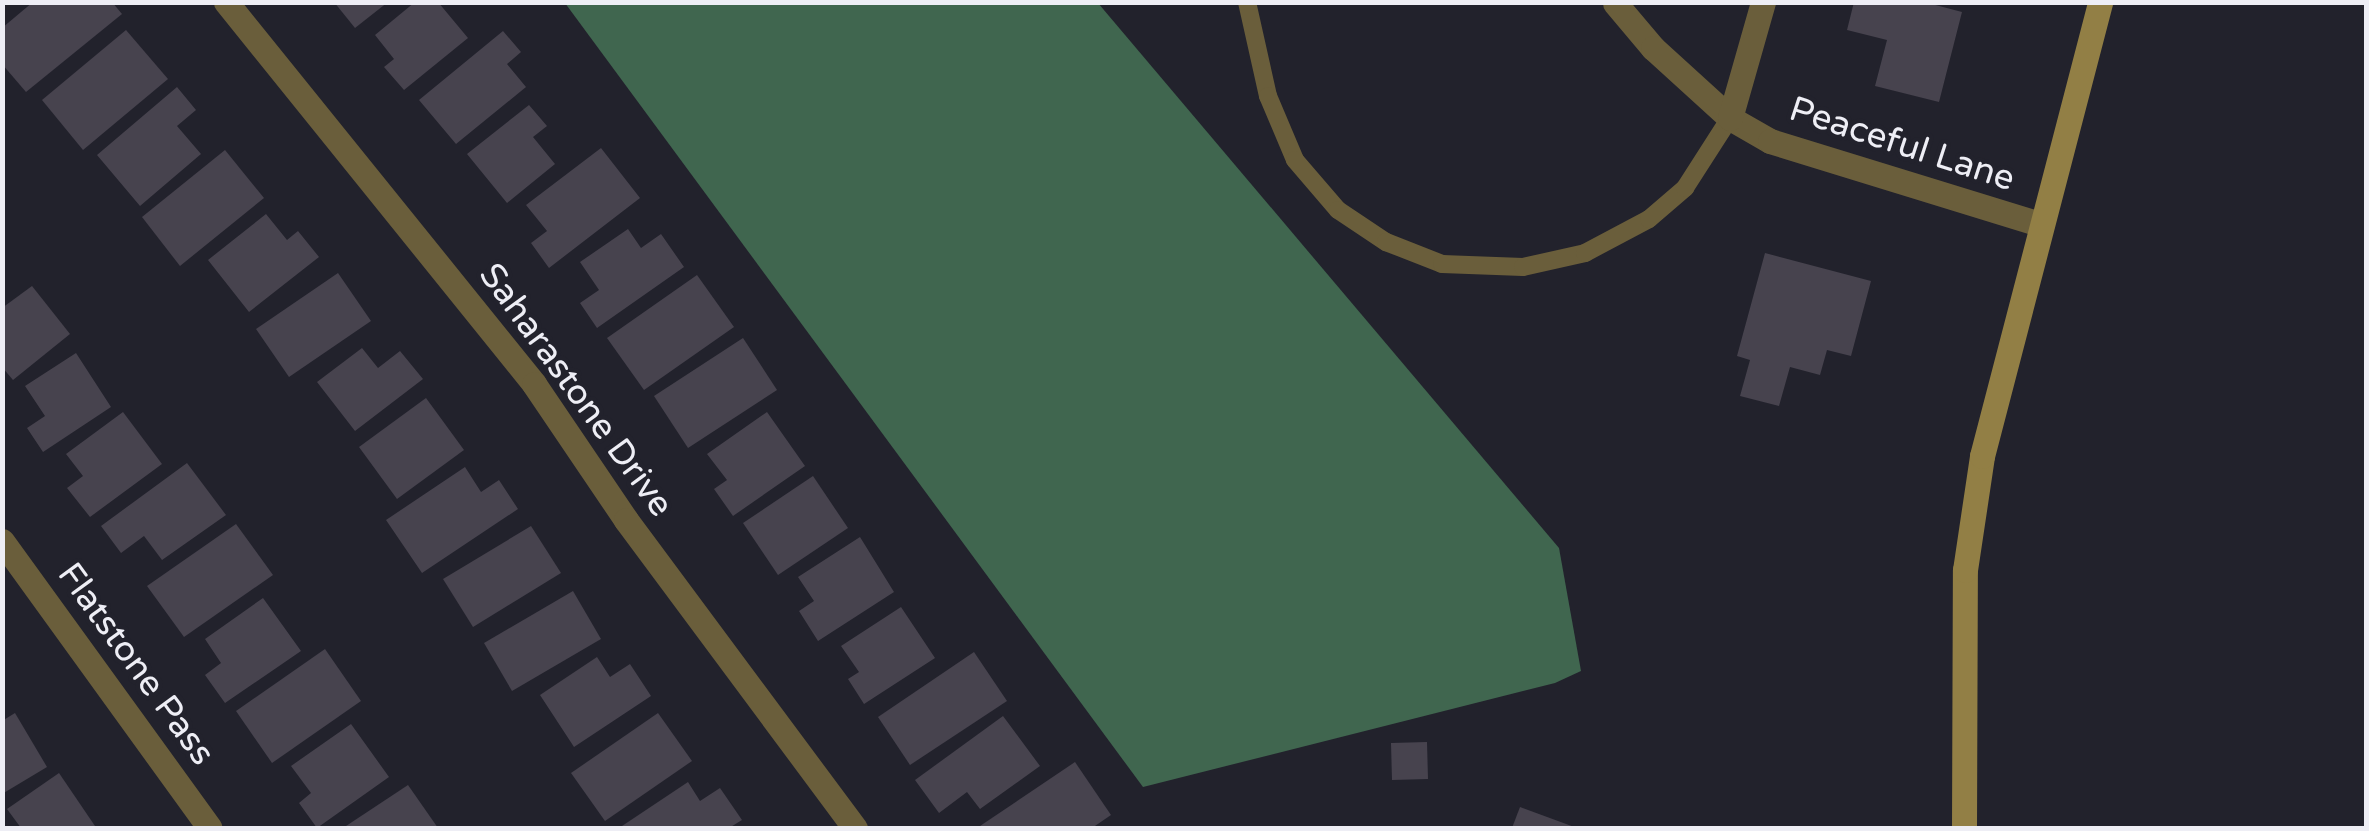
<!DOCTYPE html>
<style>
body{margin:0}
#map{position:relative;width:2369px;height:831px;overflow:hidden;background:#22222c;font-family:"Varela Round",sans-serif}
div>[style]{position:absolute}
.forest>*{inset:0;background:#40664f}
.building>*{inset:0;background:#47434e}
.lane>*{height:18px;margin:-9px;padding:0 9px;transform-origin:9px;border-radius:9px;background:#6a5e3b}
.street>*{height:25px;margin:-12.5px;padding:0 12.5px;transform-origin:12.5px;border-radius:12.5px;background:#6a5e3b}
.secondary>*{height:25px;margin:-12.5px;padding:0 12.5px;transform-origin:12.5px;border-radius:12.5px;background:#927f45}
span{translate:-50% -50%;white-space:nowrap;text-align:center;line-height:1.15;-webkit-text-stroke:9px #22222c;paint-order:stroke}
.street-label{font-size:35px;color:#eeeef5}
.frame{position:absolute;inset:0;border:5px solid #eeeef5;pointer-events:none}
</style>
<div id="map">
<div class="forest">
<i style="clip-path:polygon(565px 3px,1098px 3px,1559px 548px,1581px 671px,1555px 683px,1143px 787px)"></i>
</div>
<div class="building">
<i style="clip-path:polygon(33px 2px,112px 2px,122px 14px,26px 92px,2px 64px,2px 28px)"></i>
<i style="clip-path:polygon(334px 2px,388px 2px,355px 28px)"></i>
<i style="clip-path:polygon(415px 2px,438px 2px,468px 38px,404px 90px,384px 67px,394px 59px,375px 35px)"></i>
<i style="clip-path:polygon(1854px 2px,1924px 2px,1962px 12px,1939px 102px,1875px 86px,1887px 40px,1847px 30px)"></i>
<i style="clip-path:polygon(126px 30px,168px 79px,83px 150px,42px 100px)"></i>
<i style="clip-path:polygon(503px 31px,521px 52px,507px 64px,526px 87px,456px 144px,419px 100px)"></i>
<i style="clip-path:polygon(177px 87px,196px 110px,177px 126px,201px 154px,140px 206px,97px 155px)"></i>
<i style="clip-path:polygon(529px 105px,547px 126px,533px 137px,555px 164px,507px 203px,467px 154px)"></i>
<i style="clip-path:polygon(601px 148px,640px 198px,549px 268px,531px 243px,547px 231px,526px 205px)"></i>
<i style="clip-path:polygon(225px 150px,264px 198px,180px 266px,142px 217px)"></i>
<i style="clip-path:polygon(266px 214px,287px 240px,298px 231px,319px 257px,249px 312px,208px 260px)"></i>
<i style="clip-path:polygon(628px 229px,641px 248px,661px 234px,684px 267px,597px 328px,580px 303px,599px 290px,580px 262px)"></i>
<i style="clip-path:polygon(1765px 253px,1871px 281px,1851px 356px,1827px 350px,1820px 375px,1790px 367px,1779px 406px,1740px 396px,1750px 360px,1737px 356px)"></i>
<i style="clip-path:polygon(338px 273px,371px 321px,289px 377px,256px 329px)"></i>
<i style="clip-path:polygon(697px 275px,734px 327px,644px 390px,607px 338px)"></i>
<i style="clip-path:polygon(32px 286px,70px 334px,13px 380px,2px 367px,2px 308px)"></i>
<i style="clip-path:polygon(743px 338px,777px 390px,688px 448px,654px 396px)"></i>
<i style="clip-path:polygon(362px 348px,378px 368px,400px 351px,423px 379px,355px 431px,317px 382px)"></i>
<i style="clip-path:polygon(76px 353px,111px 407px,43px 452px,27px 428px,45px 416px,25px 386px)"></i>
<i style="clip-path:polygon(426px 398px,464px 450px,397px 499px,359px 447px)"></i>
<i style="clip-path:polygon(123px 412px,162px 464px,90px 517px,67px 488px,83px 476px,66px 454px)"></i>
<i style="clip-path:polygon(767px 412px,805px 466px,733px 516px,714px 489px,727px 480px,707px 454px)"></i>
<i style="clip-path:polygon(187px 463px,226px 515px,162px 560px,144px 536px,121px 553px,101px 526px)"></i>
<i style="clip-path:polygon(465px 467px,481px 492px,499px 480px,518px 509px,422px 573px,386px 520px)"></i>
<i style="clip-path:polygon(813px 476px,848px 528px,778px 575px,743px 523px)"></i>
<i style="clip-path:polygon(236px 524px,273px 575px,184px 637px,147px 586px)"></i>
<i style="clip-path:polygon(531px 526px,561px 573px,473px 627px,443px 579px)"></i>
<i style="clip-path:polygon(860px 537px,894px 592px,818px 641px,799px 611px,814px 601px,798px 577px)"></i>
<i style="clip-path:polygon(573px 591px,601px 639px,512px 691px,484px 643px)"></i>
<i style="clip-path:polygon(263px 598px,301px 651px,225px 703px,205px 675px,221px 663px,205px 639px)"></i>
<i style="clip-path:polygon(901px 607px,935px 658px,864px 704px,848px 679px,859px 672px,841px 646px)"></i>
<i style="clip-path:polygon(325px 649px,361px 701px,272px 763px,236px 711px)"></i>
<i style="clip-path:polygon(974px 652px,1007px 701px,910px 765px,878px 717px)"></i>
<i style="clip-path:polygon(597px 657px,610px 677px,630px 664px,651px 696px,574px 747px,540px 695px)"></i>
<i style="clip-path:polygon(15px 713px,47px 767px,2px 794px,2px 721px)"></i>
<i style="clip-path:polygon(658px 713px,692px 761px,605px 821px,571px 773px)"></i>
<i style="clip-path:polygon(1003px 716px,1040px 766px,980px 809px,967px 792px,939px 813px,915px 780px)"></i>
<i style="clip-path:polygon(351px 724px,389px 777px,317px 828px,299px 803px,311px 793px,291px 766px)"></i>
<i style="clip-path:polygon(1427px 742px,1428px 779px,1392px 780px,1391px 743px)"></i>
<i style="clip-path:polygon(1075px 762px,1111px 815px,1092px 828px,977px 828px)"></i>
<i style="clip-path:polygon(59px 773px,95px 826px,21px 828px,7px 809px)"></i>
<i style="clip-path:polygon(688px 782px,700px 801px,720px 788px,742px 820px,729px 828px,619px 828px)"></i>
<i style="clip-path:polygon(408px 785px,438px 828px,343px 828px)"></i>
<i style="clip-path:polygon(1520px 807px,1577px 828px,1512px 828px)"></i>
</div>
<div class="lane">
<i style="left:1247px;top:2px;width:96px;rotate:77.4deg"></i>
<i style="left:1268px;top:96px;width:69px;rotate:67.1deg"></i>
<i style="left:1295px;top:160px;width:66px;rotate:49.3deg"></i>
<i style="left:1338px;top:210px;width:58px;rotate:33.7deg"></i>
<i style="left:1386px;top:242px;width:60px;rotate:21.4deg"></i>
<i style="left:1442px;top:264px;width:81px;rotate:2.1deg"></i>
<i style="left:1523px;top:267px;width:64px;rotate:-12.7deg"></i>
<i style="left:1585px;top:253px;width:72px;rotate:-28deg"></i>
<i style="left:1649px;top:219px;width:48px;rotate:-40.7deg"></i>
<i style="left:1685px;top:188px;width:83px;rotate:-57.3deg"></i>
</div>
<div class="street">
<i style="left:226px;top:2px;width:491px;rotate:51.1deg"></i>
<i style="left:534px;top:384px;width:164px;rotate:55.9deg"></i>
<i style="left:626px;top:520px;width:384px;rotate:53.4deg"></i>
<i style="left:1615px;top:3px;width:59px;rotate:49.8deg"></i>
<i style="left:1653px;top:48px;width:104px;rotate:42.3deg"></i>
<i style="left:1730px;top:118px;width:46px;rotate:29.9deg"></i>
<i style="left:1770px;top:141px;width:282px;rotate:17.1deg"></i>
<i style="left:1730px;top:118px;width:121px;rotate:-74.1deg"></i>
<i style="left:2px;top:541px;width:354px;rotate:54.1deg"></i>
</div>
<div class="secondary">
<i style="left:1964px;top:828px;width:258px;rotate:-89.8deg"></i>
<i style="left:1965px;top:570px;width:115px;rotate:-81.5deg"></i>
<i style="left:1982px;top:456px;width:469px;rotate:-75.4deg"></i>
</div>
<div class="street-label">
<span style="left:1902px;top:144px;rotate:18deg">Peaceful Lane</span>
<span style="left:576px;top:390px;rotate:54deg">Saharastone Drive</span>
<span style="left:136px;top:664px;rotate:54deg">Flatstone Pass</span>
</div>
<div class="frame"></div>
</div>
